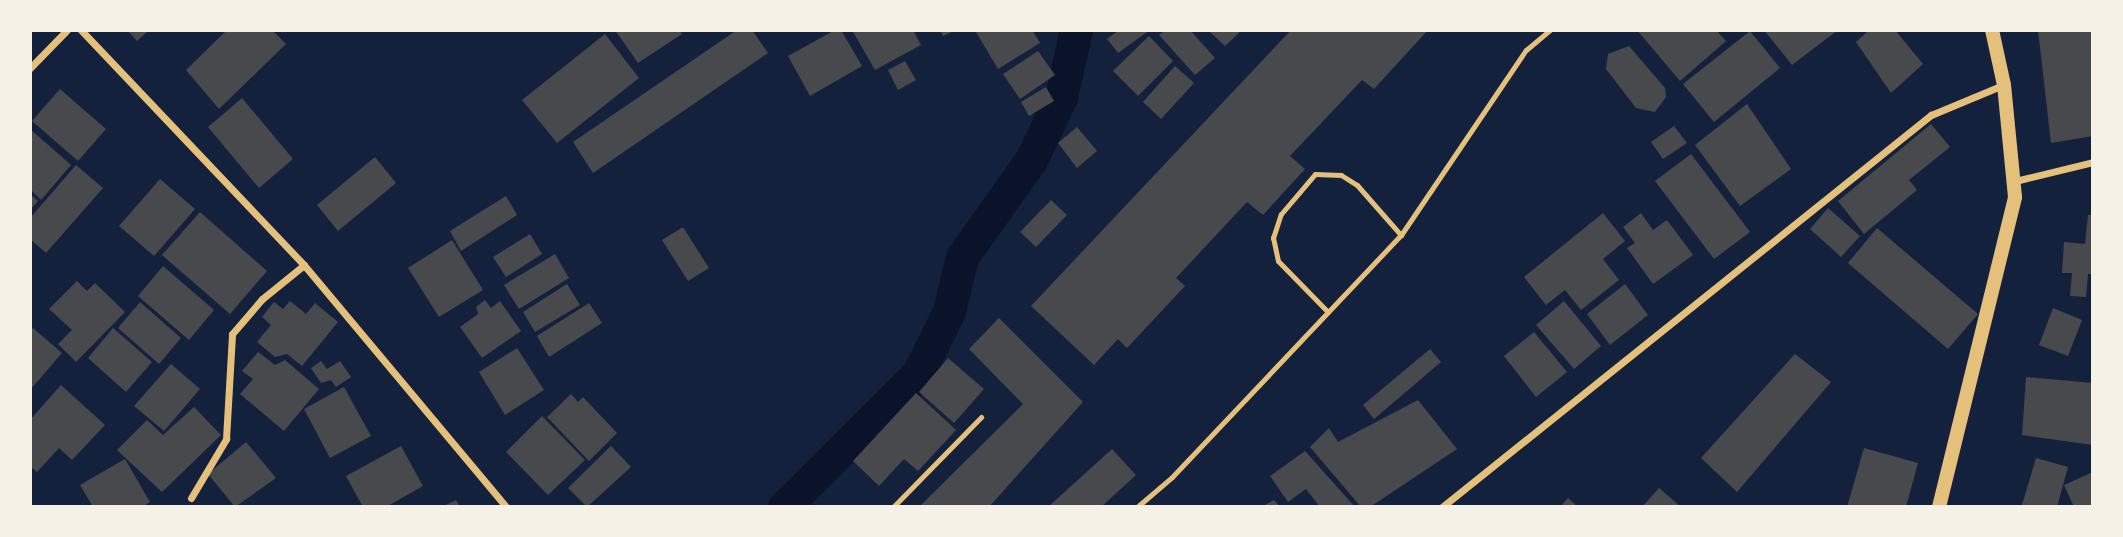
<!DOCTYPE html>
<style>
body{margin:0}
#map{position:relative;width:2123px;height:537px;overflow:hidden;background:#14213d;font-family:Merriweather,serif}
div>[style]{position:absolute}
.canal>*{height:33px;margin:-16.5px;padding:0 16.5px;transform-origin:16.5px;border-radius:16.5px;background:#0b132b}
.building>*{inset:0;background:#48494c}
.service>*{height:5px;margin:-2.5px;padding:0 2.5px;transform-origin:2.5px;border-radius:2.5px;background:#e5c07b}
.minor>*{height:7px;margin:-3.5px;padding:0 3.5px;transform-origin:3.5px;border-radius:3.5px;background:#e5c07b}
.secondary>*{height:14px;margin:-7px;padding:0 7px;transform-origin:7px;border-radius:7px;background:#e5c07b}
span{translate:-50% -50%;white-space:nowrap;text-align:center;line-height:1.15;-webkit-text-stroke:7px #f6f1e7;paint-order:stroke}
.frame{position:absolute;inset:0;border:32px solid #f6f1e7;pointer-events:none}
</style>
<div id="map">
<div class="canal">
<i style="left:784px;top:507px;width:189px;rotate:-44.8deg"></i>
<i style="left:918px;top:374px;width:70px;rotate:-63.8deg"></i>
<i style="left:949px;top:311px;width:56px;rotate:-76.5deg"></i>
<i style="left:962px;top:257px;width:119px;rotate:-54.6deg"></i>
<i style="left:1031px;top:160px;width:70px;rotate:-64.5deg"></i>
<i style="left:1061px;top:97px;width:69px;rotate:-77.4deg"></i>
</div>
<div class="building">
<i style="clip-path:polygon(127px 30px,149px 30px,137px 41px)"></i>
<i style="clip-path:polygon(227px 30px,272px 30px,286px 44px,219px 109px,186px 70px)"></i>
<i style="clip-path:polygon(615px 30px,679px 30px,682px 34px,638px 63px)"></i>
<i style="clip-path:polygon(737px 30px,752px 30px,768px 53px,593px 173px,573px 142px)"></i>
<i style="clip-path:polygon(835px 30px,841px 30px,862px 66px,810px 96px,788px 56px)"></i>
<i style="clip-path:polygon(852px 30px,913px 30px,921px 45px,875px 70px)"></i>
<i style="clip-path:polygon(940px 30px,956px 30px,943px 36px)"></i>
<i style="clip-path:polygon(980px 30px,1032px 30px,1040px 43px,998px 69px,976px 32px)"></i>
<i style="clip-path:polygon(1119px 30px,1150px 30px,1118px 53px,1107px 39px)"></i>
<i style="clip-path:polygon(1166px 30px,1190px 30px,1215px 58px,1195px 75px,1159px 35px)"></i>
<i style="clip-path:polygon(1208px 30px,1242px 30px,1225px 46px)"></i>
<i style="clip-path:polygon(1291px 30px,1428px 30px,1374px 89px,1362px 80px,1290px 156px,1305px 169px,1263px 215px,1247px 202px,1176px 278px,1185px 286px,1127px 348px,1118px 339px,1094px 365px,1031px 306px)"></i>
<i style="clip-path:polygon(1637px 30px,1716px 30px,1726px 41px,1680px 81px)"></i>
<i style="clip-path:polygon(1764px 30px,1838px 30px,1792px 65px)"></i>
<i style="clip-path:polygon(1869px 30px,1895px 30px,1923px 64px,1891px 93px,1856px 42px)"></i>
<i style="clip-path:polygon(2038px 30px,2093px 30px,2093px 136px,2051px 143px)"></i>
<i style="clip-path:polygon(1750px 31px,1780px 68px,1714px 122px,1683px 84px)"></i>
<i style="clip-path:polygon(605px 34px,639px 78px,557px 143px,522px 100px)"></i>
<i style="clip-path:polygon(1149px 36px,1173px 61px,1138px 96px,1113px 71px)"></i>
<i style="clip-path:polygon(1629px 46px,1665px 88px,1666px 97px,1655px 112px,1636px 108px,1606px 69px,1608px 54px)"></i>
<i style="clip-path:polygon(1038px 51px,1055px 75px,1020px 99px,1003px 74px)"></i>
<i style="clip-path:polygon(905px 61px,916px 80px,898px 90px,888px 70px)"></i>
<i style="clip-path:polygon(1175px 66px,1194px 83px,1161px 119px,1143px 102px)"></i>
<i style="clip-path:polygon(1046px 87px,1054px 101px,1029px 116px,1021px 102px)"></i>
<i style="clip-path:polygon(60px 89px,106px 129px,78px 161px,32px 121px)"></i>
<i style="clip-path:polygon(242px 98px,293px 159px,259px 188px,208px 127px)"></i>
<i style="clip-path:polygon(1747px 104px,1791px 169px,1740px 206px,1695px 145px)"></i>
<i style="clip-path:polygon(1931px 124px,1950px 147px,1909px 180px,1917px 190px,1864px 234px,1838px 201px)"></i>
<i style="clip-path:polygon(1674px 126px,1687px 143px,1663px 159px,1651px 142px)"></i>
<i style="clip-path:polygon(1077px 127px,1097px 151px,1077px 168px,1058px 143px)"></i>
<i style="clip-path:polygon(30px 129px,71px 165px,41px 200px,30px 189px)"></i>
<i style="clip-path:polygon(1691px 154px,1750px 232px,1714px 259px,1655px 181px)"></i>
<i style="clip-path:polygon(375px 157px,396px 183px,338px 231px,317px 205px)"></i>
<i style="clip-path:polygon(76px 165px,103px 188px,46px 253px,30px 239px,30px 218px)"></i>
<i style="clip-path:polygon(160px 179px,195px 209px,154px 256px,119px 226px)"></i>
<i style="clip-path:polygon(30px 194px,38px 201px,30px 210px)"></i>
<i style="clip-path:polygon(506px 196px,517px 215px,461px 251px,450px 231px)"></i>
<i style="clip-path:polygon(1051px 200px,1067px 215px,1036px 247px,1020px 232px)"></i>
<i style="clip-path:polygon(1828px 208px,1860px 236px,1841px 257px,1810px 229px)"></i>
<i style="clip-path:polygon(200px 212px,267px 271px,230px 314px,162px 255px)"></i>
<i style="clip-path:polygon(1603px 213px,1625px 241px,1603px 259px,1619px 280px,1581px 310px,1565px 290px,1546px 305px,1524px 277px)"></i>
<i style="clip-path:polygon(1641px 213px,1653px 230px,1667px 220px,1693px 255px,1653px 284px,1627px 248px,1635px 243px,1623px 227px)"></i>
<i style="clip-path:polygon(2088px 215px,2093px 215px,2093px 274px,2088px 274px,2086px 297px,2070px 296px,2072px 273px,2062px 273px,2064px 242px,2085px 244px)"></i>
<i style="clip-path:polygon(683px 227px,709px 268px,688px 281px,662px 240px)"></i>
<i style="clip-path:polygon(1877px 228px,1978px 314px,1948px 349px,1848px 263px)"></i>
<i style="clip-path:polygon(530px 234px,542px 254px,506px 277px,493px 257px)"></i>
<i style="clip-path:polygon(452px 240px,483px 290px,439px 317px,408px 268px)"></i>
<i style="clip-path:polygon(555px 254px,569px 278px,519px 309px,504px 285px)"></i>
<i style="clip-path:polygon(163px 266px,214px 310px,189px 340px,138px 296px)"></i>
<i style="clip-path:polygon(77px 281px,87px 291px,95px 283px,125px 312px,76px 362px,58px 344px,72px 330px,49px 309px)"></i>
<i style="clip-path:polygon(567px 284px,580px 305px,535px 332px,523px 312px)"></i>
<i style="clip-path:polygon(1625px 284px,1648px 315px,1610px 345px,1587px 314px)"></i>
<i style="clip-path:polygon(485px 300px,491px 308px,500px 301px,521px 331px,482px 358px,460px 327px,478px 314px,476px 307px)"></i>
<i style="clip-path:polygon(290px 301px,306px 314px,315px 303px,338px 322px,302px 366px,287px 354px,275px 357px,257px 342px,271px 325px,262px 317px,274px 302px,283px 309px)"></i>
<i style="clip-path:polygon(1564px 301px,1601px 346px,1574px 369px,1536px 325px)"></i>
<i style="clip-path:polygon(140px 302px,181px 338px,159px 364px,118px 328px)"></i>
<i style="clip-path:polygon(589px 303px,602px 323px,549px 357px,537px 336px)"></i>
<i style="clip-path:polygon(2053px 308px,2082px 320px,2068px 356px,2039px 345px)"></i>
<i style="clip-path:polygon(999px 318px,1083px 402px,989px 507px,919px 507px,1023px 404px,969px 349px)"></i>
<i style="clip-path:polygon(33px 328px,62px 353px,30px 390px,30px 331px)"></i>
<i style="clip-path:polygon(113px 328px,152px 362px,126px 392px,88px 358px)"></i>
<i style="clip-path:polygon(1534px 332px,1567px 372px,1536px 397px,1504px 356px)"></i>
<i style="clip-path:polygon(517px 348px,544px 390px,505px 415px,479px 372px)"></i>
<i style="clip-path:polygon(1430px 349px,1441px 362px,1374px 419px,1363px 405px)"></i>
<i style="clip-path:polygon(258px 352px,275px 365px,285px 360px,319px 389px,284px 431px,240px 394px,253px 379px,242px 371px)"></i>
<i style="clip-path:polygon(1795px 354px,1831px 382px,1737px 492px,1701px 458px)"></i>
<i style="clip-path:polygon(948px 358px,984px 389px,954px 423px,919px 392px)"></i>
<i style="clip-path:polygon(321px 361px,327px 369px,340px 361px,351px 377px,336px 387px,331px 380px,321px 383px,311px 368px)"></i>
<i style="clip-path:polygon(171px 364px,200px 389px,164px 431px,134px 406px)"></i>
<i style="clip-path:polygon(2026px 377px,2093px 383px,2093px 445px,2022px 435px)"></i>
<i style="clip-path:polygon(61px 385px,105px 425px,72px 460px,59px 448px,37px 472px,30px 466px,30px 420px)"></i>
<i style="clip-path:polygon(344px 387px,371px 436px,330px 458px,304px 409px)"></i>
<i style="clip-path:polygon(916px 393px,956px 430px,918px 471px,904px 459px,879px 486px,853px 461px)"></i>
<i style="clip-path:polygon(571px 394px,578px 402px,583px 397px,617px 433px,589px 461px,547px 417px)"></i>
<i style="clip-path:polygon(1418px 400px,1457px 449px,1370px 507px,1361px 507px,1310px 447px,1329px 428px,1338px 442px)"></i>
<i style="clip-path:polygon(194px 407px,221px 435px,162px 492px,117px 450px,147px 420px,163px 435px)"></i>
<i style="clip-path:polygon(542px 416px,585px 460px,548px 495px,506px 452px)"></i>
<i style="clip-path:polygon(246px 442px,276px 478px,235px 507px,208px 474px)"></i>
<i style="clip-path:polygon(401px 446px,423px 486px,386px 507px,363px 507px,346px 476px)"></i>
<i style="clip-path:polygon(611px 446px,631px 467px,587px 507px,568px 488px)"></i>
<i style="clip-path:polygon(1864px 448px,1918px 463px,1906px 507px,1847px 507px)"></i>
<i style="clip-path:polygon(1112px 449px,1136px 475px,1101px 507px,1048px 507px)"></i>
<i style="clip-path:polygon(1305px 451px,1355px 507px,1320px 507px,1306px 489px,1288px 502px,1270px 476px)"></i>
<i style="clip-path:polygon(2036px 458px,2068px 467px,2057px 507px,2022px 505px)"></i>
<i style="clip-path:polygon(125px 459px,150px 502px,142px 507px,93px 507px,80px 485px)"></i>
<i style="clip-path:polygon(2093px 472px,2093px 507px,2074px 507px,2064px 485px)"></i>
<i style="clip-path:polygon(1659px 488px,1681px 507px,1642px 507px)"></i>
<i style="clip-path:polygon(1568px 498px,1578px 507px,1560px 507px)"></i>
<i style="clip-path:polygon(456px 500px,460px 507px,442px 507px)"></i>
<i style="clip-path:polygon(1274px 500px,1280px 507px,1261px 507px)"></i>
</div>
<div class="service">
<i style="left:1328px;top:312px;width:71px;rotate:-134.4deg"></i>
<i style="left:1278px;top:261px;width:24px;rotate:-102deg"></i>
<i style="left:1273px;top:238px;width:25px;rotate:-72deg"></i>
<i style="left:1281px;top:214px;width:52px;rotate:-49.6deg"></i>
<i style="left:1315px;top:174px;width:26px;rotate:2deg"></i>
<i style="left:1341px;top:175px;width:19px;rotate:32deg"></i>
<i style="left:1357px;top:185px;width:67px;rotate:48.7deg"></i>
<i style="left:893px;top:507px;width:126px;rotate:-45.6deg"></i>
<i style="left:1137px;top:507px;width:46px;rotate:-40.6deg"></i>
<i style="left:1172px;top:477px;width:333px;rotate:-46.6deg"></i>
<i style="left:1401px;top:235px;width:223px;rotate:-56deg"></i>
<i style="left:1526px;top:50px;width:31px;rotate:-40deg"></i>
</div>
<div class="minor">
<i style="left:81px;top:30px;width:324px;rotate:46.5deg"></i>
<i style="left:304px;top:265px;width:315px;rotate:50.1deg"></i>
<i style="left:30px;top:68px;width:53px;rotate:-45.8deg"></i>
<i style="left:2015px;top:181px;width:80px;rotate:-13.7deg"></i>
<i style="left:191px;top:498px;width:69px;rotate:-59.3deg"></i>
<i style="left:226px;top:439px;width:105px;rotate:-86.7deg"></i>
<i style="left:232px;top:334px;width:46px;rotate:-49.4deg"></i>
<i style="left:262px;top:299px;width:54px;rotate:-39deg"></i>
<i style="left:1442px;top:507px;width:627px;rotate:-38.72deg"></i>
<i style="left:1931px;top:115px;width:78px;rotate:-22.6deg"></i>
</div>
<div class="secondary">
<i style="left:1939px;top:507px;width:319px;rotate:-76.2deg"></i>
<i style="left:2015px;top:197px;width:113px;rotate:-95.6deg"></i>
<i style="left:2004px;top:85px;width:56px;rotate:-102.3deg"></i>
</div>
<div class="frame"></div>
</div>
